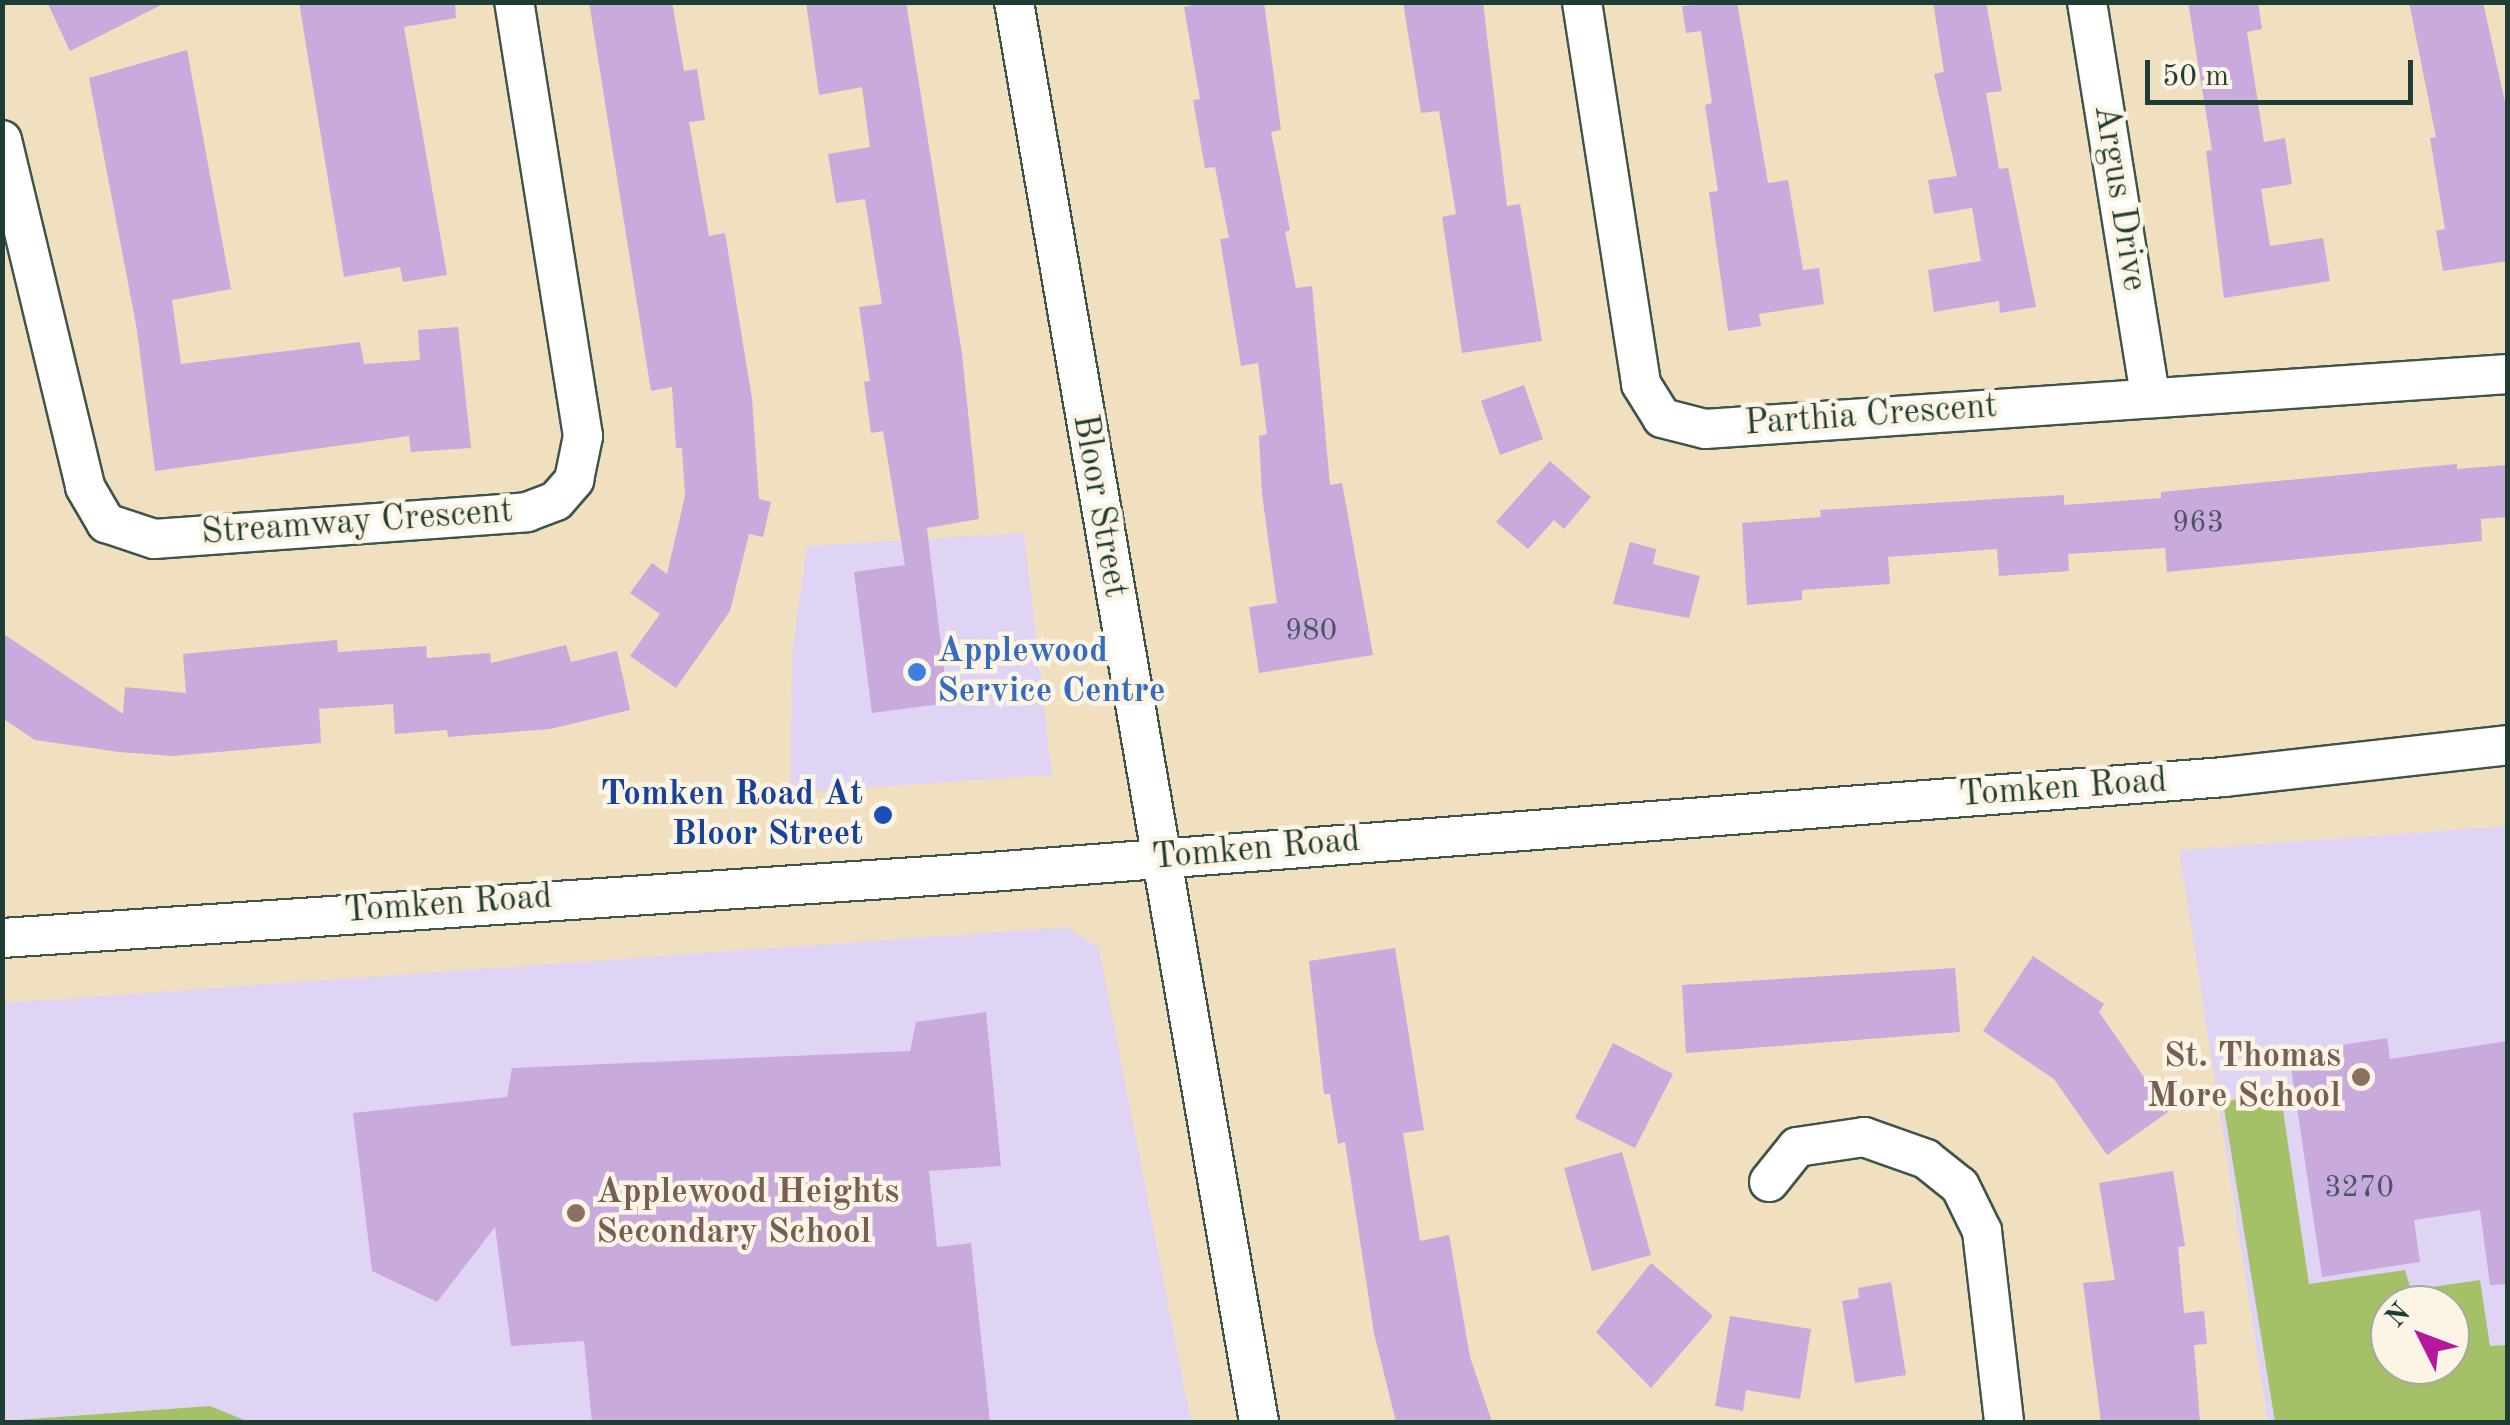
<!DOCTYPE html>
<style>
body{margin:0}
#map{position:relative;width:2510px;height:1425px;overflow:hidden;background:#f0e0bf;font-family:"Old Standard TT",serif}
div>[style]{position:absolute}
.built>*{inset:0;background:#e0d4f4}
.green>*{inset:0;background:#a4c168}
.building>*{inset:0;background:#c8aadc}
.roads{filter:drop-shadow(2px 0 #3e5549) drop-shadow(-2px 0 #3e5549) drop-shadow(0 2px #3e5549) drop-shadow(0 -2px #3e5549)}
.minor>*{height:38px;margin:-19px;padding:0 19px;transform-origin:19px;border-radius:19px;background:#fff}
.dots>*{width:28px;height:28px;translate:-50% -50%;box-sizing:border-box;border:5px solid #fcf5e5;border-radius:50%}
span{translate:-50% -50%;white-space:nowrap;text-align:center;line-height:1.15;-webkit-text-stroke:9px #fcf5e5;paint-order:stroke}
.number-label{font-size:30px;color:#49585e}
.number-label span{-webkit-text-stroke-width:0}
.street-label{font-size:35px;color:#1f3d34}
.shop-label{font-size:35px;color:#366cbe;font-weight:700}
.left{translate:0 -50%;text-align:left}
.transit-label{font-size:35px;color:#164399;font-weight:700}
.right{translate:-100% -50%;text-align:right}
.education-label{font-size:35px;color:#785e54;font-weight:700}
.frame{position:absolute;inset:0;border:5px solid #1f3d34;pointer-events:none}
.north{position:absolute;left:2370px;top:1285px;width:100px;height:100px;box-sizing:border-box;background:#fcf5e5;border:2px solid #a4ab9e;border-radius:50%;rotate:312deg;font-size:28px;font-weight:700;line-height:40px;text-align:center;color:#1f3d34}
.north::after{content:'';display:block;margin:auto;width:35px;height:45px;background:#b5179e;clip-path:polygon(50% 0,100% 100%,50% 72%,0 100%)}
.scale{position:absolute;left:2145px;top:60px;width:268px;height:45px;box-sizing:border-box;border:5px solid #1f3d34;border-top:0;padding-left:12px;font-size:30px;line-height:35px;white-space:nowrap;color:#1f3d34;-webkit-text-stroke:8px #fcf5e5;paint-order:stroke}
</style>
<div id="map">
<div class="built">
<i style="clip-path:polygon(1024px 533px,1052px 775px,790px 793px,792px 653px,807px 546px)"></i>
<i style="clip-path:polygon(evenodd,2507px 826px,2507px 1422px,2268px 1422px,2179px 850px,2507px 826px,2390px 1305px,2450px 1305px,2450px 1365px,2390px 1365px,2390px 1305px)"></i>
<i style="clip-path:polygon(1066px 927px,1099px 948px,1191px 1422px,3px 1422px,3px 1003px)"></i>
</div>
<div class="green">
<i style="clip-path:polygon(evenodd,2280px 1090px,2309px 1284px,2405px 1270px,2411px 1290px,2480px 1280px,2490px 1346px,2507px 1345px,2507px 1422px,2275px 1422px,2223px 1102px,2280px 1090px,2390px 1305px,2450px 1305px,2450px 1365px,2390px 1365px,2390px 1305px)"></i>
<i style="clip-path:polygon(210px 1406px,249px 1422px,3px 1422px,3px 1421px)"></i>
</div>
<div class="building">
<i style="clip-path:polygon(47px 2px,167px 2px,70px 51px)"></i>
<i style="clip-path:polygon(299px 2px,455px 2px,456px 18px,404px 27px,447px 275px,403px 282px,400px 267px,344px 277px)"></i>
<i style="clip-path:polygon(589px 2px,672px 2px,684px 71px,697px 69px,705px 120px,689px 122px,709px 236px,725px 233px,752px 399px,759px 499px,771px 502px,763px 537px,749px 534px,730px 611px,676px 688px,630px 656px,660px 614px,630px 593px,652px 563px,667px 574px,685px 496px,682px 448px,676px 448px,672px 387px,651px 391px)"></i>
<i style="clip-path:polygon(806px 2px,906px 2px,962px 354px,979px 519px,927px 528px,948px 703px,872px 713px,854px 572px,905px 565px,883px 431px,871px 433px,864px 382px,870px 381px,859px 307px,882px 304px,865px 199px,836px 203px,828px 154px,870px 147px,862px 87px,819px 95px)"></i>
<i style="clip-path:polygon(1208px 2px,1264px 2px,1281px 130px,1271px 132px,1290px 230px,1285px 232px,1296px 288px,1312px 286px,1330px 485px,1342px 483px,1373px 655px,1259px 673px,1249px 607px,1277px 603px,1262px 494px,1259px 436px,1267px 434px,1258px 363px,1241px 366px,1220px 239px,1229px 238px,1215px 167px,1205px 168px,1193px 100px,1200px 99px,1184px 7px)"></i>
<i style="clip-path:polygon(1403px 2px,1483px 2px,1507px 206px,1520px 204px,1542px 341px,1462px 353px,1442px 217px,1456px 214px,1439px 111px,1421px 113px)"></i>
<i style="clip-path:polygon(1737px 2px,1768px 183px,1788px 180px,1803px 270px,1819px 268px,1824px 304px,1759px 314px,1761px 326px,1728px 331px,1709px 192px,1718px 191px,1705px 105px,1712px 103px,1701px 31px,1686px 33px,1682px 6px)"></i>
<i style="clip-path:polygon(1933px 2px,1986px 2px,2002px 91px,1986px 93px,1999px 169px,2008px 168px,2036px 307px,2000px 313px,1999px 301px,1934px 312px,1928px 270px,1981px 261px,1972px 208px,1934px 214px,1928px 180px,1957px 176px,1934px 74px,1944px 72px)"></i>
<i style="clip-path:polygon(2188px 2px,2258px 2px,2262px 29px,2247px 32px,2264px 142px,2285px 138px,2292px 184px,2261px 189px,2270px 246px,2323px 238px,2330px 281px,2224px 298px,2206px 151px,2212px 150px)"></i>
<i style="clip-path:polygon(2409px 2px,2483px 2px,2508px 116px,2508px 261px,2443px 271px,2436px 231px,2445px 229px,2430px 138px,2436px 137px)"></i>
<i style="clip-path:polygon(187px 50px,231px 289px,172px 300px,181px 364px,360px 342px,364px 364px,420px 360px,418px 330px,458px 327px,471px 448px,411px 452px,409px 436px,155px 471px,137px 330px,89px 78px)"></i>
<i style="clip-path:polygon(1524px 385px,1543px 439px,1500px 455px,1481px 401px)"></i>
<i style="clip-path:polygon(1550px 461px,1591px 497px,1564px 529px,1554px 520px,1528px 549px,1496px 522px)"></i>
<i style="clip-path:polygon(2457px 464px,2457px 469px,2508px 465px,2508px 517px,2481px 519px,2482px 541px,2167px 572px,2165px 548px,2068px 554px,2069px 571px,1999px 576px,1997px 549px,1888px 557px,1890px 584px,1802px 590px,1802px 600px,1747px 605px,1742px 523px,1821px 517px,1820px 510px,2064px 495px,2064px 505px,2161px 498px,2161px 492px)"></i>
<i style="clip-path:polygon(1630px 542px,1656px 549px,1653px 564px,1700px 576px,1689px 618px,1613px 604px)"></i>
<i style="clip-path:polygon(2px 633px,123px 714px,125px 687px,186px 693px,183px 654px,337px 640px,338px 652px,426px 646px,427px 658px,490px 653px,491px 663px,566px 645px,571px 662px,617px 651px,630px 710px,550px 729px,448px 737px,447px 730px,395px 734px,393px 704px,319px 709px,321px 743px,172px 756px,119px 752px,35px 740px,2px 718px)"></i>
<i style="clip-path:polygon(1395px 948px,1424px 1130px,1403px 1133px,1420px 1241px,1449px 1235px,1470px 1357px,1492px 1422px,1396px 1422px,1374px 1333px,1345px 1142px,1338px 1144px,1330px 1094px,1324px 1094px,1309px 961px)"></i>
<i style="clip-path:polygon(2033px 956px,2104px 1004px,2099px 1012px,2168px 1112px,2107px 1155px,2054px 1079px,1983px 1031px)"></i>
<i style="clip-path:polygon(1955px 968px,1960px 1032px,1686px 1053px,1682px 985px)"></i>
<i style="clip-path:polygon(986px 1012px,1001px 1166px,929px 1171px,937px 1247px,971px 1243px,990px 1422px,592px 1422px,584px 1341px,511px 1346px,495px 1227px,437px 1302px,372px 1271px,353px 1113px,507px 1097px,512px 1068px,910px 1051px,916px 1022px)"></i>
<i style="clip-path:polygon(2387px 1038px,2390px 1059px,2508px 1041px,2508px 1284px,2490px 1285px,2480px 1210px,2414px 1220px,2420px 1262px,2322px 1277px,2289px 1053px)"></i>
<i style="clip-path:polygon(1613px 1043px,1673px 1074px,1635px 1148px,1575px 1118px)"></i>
<i style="clip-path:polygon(1622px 1152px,1651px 1255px,1592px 1271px,1564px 1168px)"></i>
<i style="clip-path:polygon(2173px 1171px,2185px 1246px,2178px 1247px,2184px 1313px,2204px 1311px,2207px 1344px,2194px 1345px,2200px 1422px,2101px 1422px,2083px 1283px,2115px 1280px,2099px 1183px)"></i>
<i style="clip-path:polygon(1651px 1263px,1713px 1316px,1651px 1388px,1596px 1332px)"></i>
<i style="clip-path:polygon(1891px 1282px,1906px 1375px,1855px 1383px,1842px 1301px,1859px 1298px,1858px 1288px)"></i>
<i style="clip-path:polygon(1730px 1316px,1811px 1329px,1800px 1399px,1746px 1390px,1743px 1411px,1715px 1406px)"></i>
</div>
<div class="roads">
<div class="minor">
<i style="left:1014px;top:2px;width:1441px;rotate:80.21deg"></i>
<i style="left:1582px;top:2px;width:387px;rotate:81.2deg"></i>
<i style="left:1641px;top:384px;width:40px;rotate:58deg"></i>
<i style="left:1662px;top:418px;width:44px;rotate:14.3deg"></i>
<i style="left:1705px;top:429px;width:805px;rotate:-3.92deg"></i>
<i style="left:2087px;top:2px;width:397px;rotate:80.9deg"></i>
<i style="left:2px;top:140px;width:357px;rotate:76.5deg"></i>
<i style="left:85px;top:487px;width:42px;rotate:59.7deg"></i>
<i style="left:106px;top:523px;width:51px;rotate:18.4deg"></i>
<i style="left:154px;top:539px;width:374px;rotate:-4.1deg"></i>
<i style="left:527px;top:512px;width:31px;rotate:-21deg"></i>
<i style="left:556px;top:501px;width:28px;rotate:-49deg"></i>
<i style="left:574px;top:480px;width:45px;rotate:-78.4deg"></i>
<i style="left:583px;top:436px;width:439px;rotate:-99deg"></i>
<i style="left:2px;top:938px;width:990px;rotate:-3.82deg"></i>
<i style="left:990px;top:872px;width:1238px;rotate:-4.4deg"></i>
<i style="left:2224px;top:777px;width:286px;rotate:-6.4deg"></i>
<i style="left:1769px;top:1182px;width:45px;rotate:-51.3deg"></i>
<i style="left:1797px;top:1147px;width:68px;rotate:-8.5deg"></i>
<i style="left:1864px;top:1137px;width:66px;rotate:19.5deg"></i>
<i style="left:1926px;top:1159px;width:43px;rotate:38.5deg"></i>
<i style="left:1960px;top:1186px;width:50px;rotate:63.9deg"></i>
<i style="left:1982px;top:1231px;width:192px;rotate:83.4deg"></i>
</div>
</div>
<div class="dots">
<i style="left:917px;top:672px;background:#3f7fe0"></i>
<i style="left:883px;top:815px;background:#1a4fb4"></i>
<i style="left:2361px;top:1077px;background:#8d6e63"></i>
<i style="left:576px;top:1213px;background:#8d6e63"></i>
</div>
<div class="number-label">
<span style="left:2198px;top:523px">963</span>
<span style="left:1311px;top:631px">980</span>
<span style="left:2359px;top:1188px">3270</span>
</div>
<div class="street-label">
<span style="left:2119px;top:198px;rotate:81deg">Argus Drive</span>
<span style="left:1871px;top:416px;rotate:-4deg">Parthia Crescent</span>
<span style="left:1099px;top:506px;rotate:80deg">Bloor Street</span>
<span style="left:357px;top:523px;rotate:-4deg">Streamway Crescent</span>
<span style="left:2063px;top:789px;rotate:-4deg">Tomken Road</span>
<span style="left:1256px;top:850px;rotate:-5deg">Tomken Road</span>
<span style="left:448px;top:905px;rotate:-4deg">Tomken Road</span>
</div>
<div class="shop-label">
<span class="left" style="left:937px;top:672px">Applewood<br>Service Centre</span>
</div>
<div class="transit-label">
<span class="right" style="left:863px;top:815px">Tomken Road At<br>Bloor Street</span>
</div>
<div class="education-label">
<span class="right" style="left:2341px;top:1077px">St. Thomas<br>More School</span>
<span class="left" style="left:596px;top:1213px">Applewood Heights<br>Secondary School</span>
</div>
<div class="frame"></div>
<div class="north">N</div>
<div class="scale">50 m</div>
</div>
